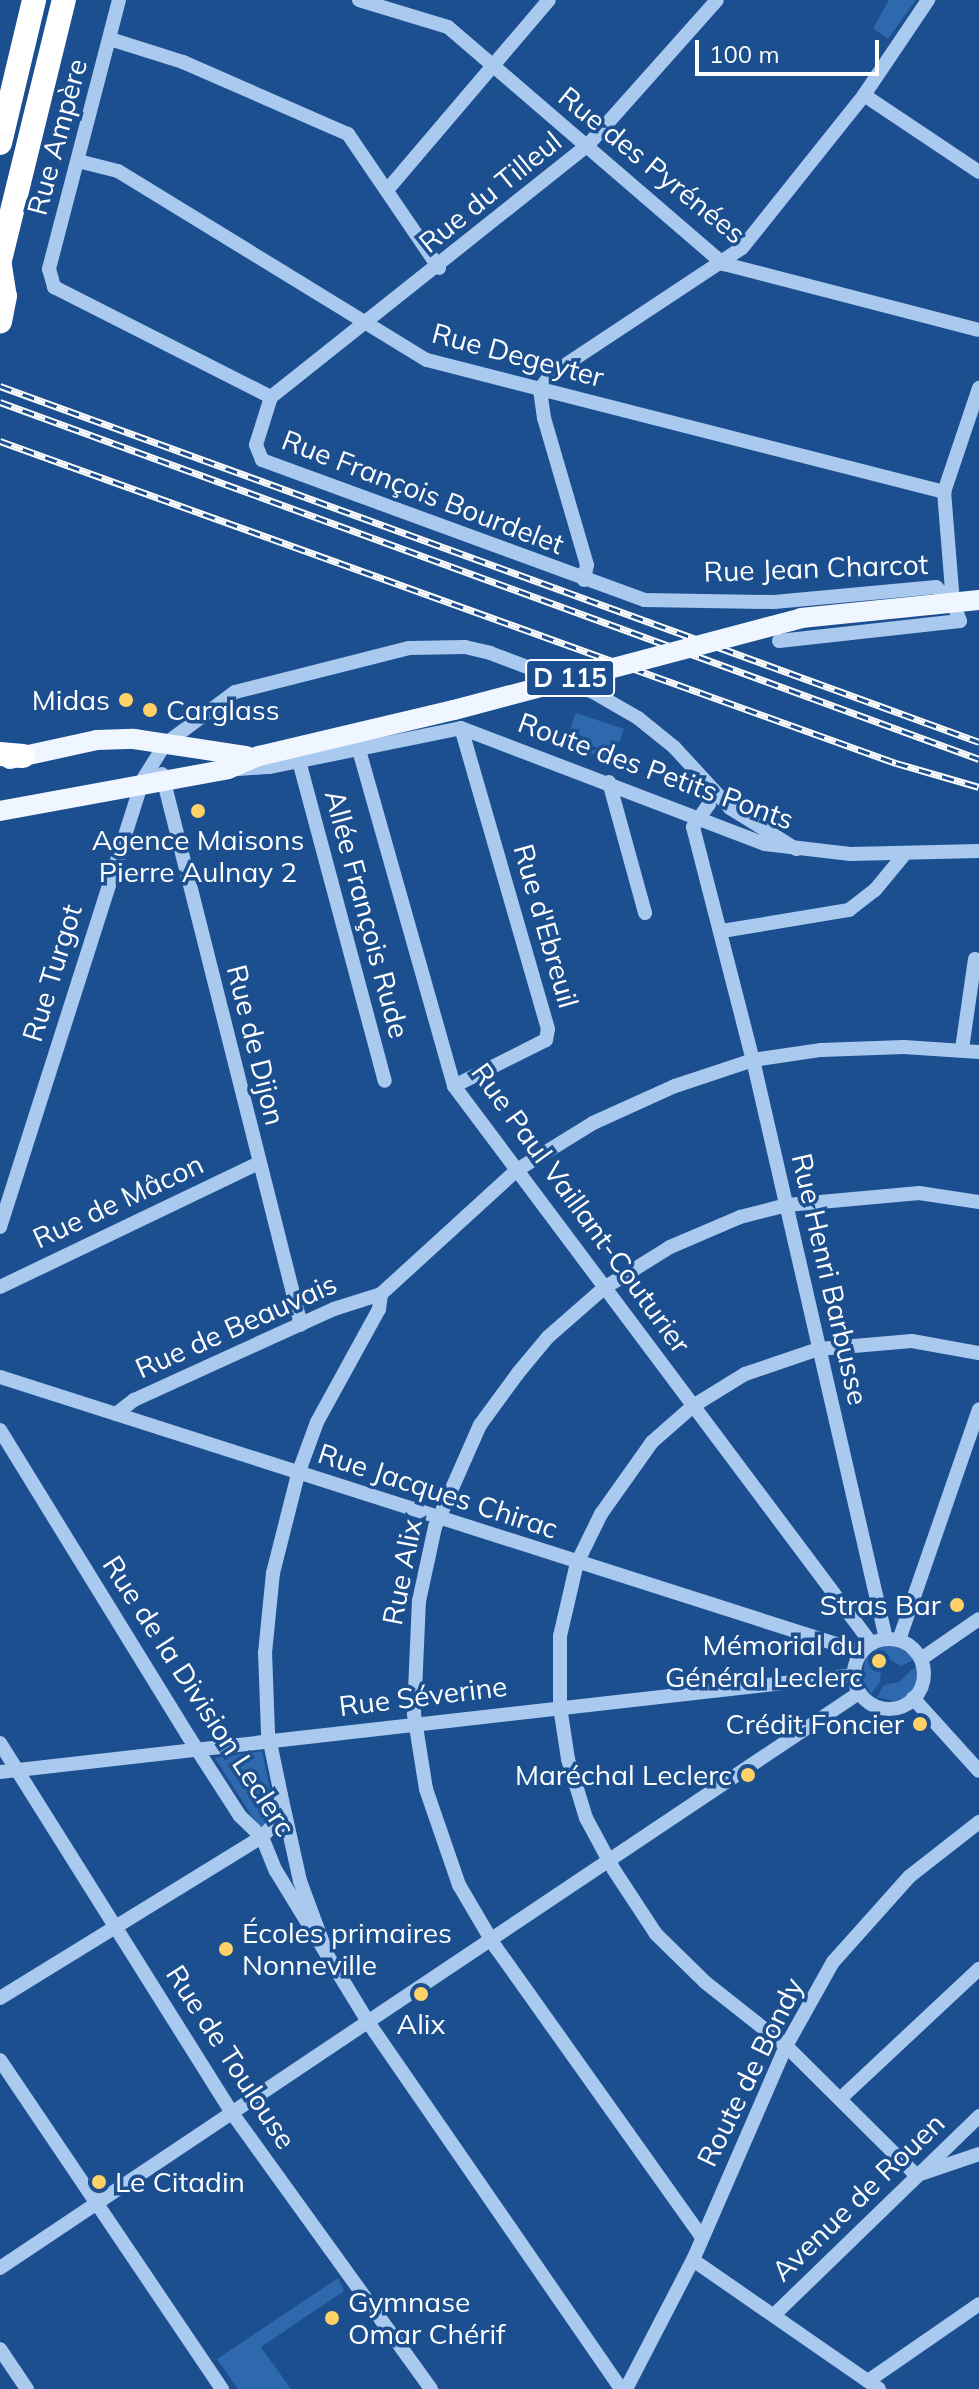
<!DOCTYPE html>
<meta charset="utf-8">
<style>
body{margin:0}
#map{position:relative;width:979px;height:2389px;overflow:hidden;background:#1b4f8f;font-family:Mulish,sans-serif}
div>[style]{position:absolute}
.green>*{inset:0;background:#2e69ad}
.minor>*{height:14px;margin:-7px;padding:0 7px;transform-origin:7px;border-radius:7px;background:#a9c9ee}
.minor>.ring{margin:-7px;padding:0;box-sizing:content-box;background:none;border:14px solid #a9c9ee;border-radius:50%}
.major>*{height:20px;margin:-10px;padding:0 10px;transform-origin:10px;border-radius:10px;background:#f0f6ff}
.highway>*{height:24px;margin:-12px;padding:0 12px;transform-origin:12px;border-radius:12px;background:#fff}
.rail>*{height:7px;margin-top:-3.5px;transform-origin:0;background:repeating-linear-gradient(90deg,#1b4f8f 0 12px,#fff 0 24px);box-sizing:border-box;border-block:2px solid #fff}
.major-bridge>*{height:20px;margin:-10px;padding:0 10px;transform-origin:10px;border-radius:10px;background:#f0f6ff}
.dots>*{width:22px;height:22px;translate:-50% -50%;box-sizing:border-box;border:4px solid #1b4f8f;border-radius:50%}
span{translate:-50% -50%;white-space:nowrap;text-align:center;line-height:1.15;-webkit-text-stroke:7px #1b4f8f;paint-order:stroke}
.shield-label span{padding:2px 6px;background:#1b4f8f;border:2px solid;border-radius:6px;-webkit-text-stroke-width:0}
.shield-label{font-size:26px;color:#fff;font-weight:700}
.street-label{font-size:28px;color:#fff}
.poi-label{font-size:28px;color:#fff}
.right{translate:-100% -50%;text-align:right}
.left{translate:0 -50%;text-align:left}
.scale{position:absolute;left:695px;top:40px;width:184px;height:36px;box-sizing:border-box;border:4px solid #fff;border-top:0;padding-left:10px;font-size:24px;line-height:28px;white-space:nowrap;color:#fff;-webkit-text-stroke:6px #1b4f8f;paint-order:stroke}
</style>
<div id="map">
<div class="green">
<i style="clip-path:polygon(889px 0,916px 0,888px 39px,873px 28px)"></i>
<i style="clip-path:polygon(576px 713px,624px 729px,613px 761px,564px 744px)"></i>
<i style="clip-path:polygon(893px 1644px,916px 1659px,901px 1666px,890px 1660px,882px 1663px,880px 1682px,871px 1694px,863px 1681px,865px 1660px,874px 1650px)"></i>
<i style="clip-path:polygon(918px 1664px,919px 1679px,908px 1696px,895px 1701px,877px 1697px,884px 1685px,899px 1682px)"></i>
<i style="clip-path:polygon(262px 1751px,274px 1808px,273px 1820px,264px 1827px,258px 1826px,215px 1758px)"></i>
<i style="clip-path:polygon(338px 2278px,344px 2291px,261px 2347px,291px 2389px,238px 2389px,217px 2359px)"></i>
</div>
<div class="minor">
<i style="left:119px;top:0;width:278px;rotate:104.6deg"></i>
<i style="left:49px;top:269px;width:19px;rotate:74deg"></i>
<i style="left:54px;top:287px;width:243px;rotate:26.9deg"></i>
<i style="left:359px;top:0;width:93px;rotate:16.9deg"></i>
<i style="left:448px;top:27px;width:364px;rotate:40.7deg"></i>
<i style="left:724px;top:264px;width:263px;rotate:14.5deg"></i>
<i style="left:110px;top:39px;width:77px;rotate:17.5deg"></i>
<i style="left:183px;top:62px;width:180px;rotate:23.6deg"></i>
<i style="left:348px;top:134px;width:162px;rotate:55.8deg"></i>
<i style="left:864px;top:95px;width:138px;rotate:33.8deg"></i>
<i style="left:78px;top:161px;width:41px;rotate:14deg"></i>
<i style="left:118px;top:171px;width:362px;rotate:31.5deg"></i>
<i style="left:427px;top:360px;width:534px;rotate:14.32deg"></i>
<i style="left:388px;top:189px;width:248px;rotate:-49.6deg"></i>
<i style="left:271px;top:397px;width:50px;rotate:107.4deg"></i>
<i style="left:256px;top:445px;width:16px;rotate:68deg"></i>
<i style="left:262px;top:460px;width:407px;rotate:20.1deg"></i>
<i style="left:644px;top:600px;width:130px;rotate:0.9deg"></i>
<i style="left:774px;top:602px;width:163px;rotate:-5.3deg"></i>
<i style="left:936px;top:587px;width:23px;rotate:43deg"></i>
<i style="left:271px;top:397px;width:404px;rotate:-38.5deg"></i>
<i style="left:587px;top:146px;width:195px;rotate:-48.3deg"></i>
<i style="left:584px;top:580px;width:15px;rotate:-79deg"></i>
<i style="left:587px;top:565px;width:153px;rotate:-106.3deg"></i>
<i style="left:544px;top:418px;width:29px;rotate:-98deg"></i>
<i style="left:540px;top:389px;width:17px;rotate:-54deg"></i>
<i style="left:550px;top:375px;width:230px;rotate:-33.5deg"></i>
<i style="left:742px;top:248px;width:196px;rotate:-51.4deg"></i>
<i style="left:864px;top:95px;width:115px;rotate:-56deg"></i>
<i style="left:779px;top:641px;width:182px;rotate:-6.3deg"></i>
<i style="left:960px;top:621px;width:19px;rotate:-111deg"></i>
<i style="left:953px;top:603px;width:111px;rotate:-94.6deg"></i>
<i style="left:944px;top:492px;width:110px;rotate:-71.4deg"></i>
<i style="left:461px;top:728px;width:325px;rotate:20.9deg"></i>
<i style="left:765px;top:844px;width:86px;rotate:6.7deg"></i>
<i style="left:850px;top:854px;width:129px;rotate:-1.3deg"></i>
<i style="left:359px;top:750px;width:349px;rotate:74.2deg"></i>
<i style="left:454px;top:1086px;width:696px;rotate:53.18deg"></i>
<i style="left:299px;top:761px;width:331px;rotate:75deg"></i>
<i style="left:238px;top:769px;width:32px;rotate:-4deg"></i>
<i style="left:270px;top:767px;width:195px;rotate:-11.5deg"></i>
<i style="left:162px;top:774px;width:568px;rotate:75.84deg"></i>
<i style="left:609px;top:782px;width:136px;rotate:74.6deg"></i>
<i style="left:710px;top:787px;width:17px;rotate:93deg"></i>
<i style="left:709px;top:804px;width:28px;rotate:125deg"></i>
<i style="left:693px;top:827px;width:241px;rotate:75.6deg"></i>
<i style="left:753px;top:1060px;width:594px;rotate:77.06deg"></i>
<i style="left:722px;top:931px;width:129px;rotate:-9.4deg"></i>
<i style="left:849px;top:910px;width:33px;rotate:-38deg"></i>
<i style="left:875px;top:890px;width:45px;rotate:-50.4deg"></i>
<i style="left:962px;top:1049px;width:91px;rotate:-81.8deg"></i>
<i style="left:454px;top:1086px;width:103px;rotate:-26.6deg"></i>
<i style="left:546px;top:1040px;width:11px;rotate:-80deg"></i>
<i style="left:548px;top:1029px;width:313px;rotate:-106.1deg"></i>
<i style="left:0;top:1227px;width:468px;rotate:-72.3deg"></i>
<i style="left:142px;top:781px;width:44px;rotate:-58.1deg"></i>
<i style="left:165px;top:744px;width:87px;rotate:-36.6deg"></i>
<i style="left:235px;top:692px;width:179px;rotate:-14.2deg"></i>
<i style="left:409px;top:648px;width:56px;rotate:-1deg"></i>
<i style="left:465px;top:647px;width:26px;rotate:13deg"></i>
<i style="left:490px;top:653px;width:110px;rotate:20.7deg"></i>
<i style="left:593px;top:692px;width:52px;rotate:30deg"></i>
<i style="left:638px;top:718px;width:46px;rotate:38.9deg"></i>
<i style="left:674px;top:747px;width:83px;rotate:47.4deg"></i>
<i style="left:730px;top:808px;width:78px;rotate:31.8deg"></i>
<i style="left:0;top:1287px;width:287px;rotate:-25.6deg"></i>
<i style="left:0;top:1377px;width:904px;rotate:17.71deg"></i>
<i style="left:116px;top:1414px;width:23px;rotate:-38deg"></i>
<i style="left:134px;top:1400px;width:220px;rotate:-24.5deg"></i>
<i style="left:334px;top:1309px;width:49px;rotate:-17.7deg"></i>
<i style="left:0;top:1430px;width:361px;rotate:58.4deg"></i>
<i style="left:189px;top:1737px;width:94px;rotate:57.2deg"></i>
<i style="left:240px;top:1816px;width:30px;rotate:44deg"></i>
<i style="left:262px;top:1837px;width:37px;rotate:68deg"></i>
<i style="left:276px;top:1871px;width:177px;rotate:58.6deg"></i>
<i style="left:368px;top:2022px;width:446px;rotate:55.4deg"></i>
<i class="ring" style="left:854px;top:1639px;width:56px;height:56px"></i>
<i style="left:899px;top:1640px;width:244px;rotate:-70.9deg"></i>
<i style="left:921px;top:1659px;width:70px;rotate:-34.6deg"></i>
<i style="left:913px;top:1698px;width:98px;rotate:47.9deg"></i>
<i style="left:0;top:1743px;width:437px;rotate:57.9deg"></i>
<i style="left:232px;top:2113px;width:340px;rotate:54.2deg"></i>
<i style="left:0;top:1772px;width:859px;rotate:-6.48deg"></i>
<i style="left:330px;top:1962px;width:86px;rotate:-110.3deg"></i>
<i style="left:300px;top:1881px;width:88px;rotate:-102.5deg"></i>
<i style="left:281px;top:1795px;width:63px;rotate:-101.8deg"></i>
<i style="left:268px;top:1733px;width:80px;rotate:-92.1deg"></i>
<i style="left:265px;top:1653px;width:80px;rotate:-84.3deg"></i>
<i style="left:273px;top:1573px;width:102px;rotate:-75.8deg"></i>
<i style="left:298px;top:1474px;width:55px;rotate:-69.9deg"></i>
<i style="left:317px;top:1422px;width:129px;rotate:-61.2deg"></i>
<i style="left:379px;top:1309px;width:15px;rotate:-82deg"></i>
<i style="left:381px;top:1294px;width:184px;rotate:-42.4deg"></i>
<i style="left:517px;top:1170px;width:89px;rotate:-31.7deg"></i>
<i style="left:593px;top:1123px;width:90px;rotate:-24.3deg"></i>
<i style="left:675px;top:1086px;width:82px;rotate:-18.4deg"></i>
<i style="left:753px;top:1060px;width:69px;rotate:-8.4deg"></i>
<i style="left:821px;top:1050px;width:83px;rotate:-2.1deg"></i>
<i style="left:904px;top:1047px;width:75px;rotate:3.8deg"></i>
<i style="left:0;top:1998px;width:308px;rotate:-31.6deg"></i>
<i style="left:262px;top:1837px;width:21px;rotate:-47deg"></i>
<i style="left:276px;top:1822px;width:19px;rotate:-81deg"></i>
<i style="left:0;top:2060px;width:397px;rotate:56deg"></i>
<i style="left:841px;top:2098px;width:189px;rotate:-43.1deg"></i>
<i style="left:920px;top:2174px;width:62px;rotate:-18.7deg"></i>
<i style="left:916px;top:2175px;width:183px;rotate:-135.2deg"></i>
<i style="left:786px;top:2046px;width:103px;rotate:-141.7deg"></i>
<i style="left:705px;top:1982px;width:69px;rotate:-135.6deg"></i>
<i style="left:656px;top:1934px;width:77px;rotate:-123.3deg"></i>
<i style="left:614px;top:1870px;width:59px;rotate:-118.3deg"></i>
<i style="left:586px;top:1818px;width:62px;rotate:-107deg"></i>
<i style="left:568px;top:1759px;width:53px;rotate:-98.7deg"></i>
<i style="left:560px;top:1707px;width:71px;rotate:-90deg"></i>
<i style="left:560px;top:1636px;width:75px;rotate:-76.9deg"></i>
<i style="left:577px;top:1563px;width:55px;rotate:-63.9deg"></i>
<i style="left:601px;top:1514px;width:88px;rotate:-54.7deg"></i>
<i style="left:652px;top:1442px;width:55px;rotate:-41.3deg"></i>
<i style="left:693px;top:1406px;width:61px;rotate:-31.6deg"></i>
<i style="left:745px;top:1374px;width:78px;rotate:-18.7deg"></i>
<i style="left:819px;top:1349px;width:93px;rotate:-4.9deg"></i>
<i style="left:912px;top:1341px;width:68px;rotate:10.2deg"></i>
<i style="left:701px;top:2236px;width:354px;rotate:-125.4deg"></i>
<i style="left:496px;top:1948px;width:73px;rotate:-120.4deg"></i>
<i style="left:459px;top:1885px;width:102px;rotate:-109deg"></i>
<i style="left:426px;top:1789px;width:76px;rotate:-99.1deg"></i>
<i style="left:414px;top:1714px;width:113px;rotate:-87.5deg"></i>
<i style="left:419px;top:1601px;width:76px;rotate:-77.8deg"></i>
<i style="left:435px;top:1527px;width:111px;rotate:-66.2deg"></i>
<i style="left:480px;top:1425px;width:64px;rotate:-53.8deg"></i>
<i style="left:518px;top:1373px;width:47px;rotate:-50.2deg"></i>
<i style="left:548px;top:1337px;width:74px;rotate:-41.2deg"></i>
<i style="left:604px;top:1288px;width:78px;rotate:-31.8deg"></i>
<i style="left:670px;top:1247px;width:76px;rotate:-23.2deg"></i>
<i style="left:740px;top:1217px;width:49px;rotate:-14.3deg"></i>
<i style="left:787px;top:1205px;width:133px;rotate:-5.2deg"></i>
<i style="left:919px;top:1193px;width:61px;rotate:8.5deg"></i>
<i style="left:693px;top:2260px;width:226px;rotate:34.7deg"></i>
<i style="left:0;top:2268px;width:1034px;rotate:-33.8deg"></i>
<i style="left:774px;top:2315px;width:286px;rotate:-44.1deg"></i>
<i style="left:0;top:2349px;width:48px;rotate:56deg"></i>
<i style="left:868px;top:2381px;width:135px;rotate:-34.7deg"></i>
<i style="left:626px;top:2389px;width:145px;rotate:-62.6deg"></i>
<i style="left:693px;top:2260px;width:233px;rotate:-66.5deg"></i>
<i style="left:786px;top:2046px;width:96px;rotate:-60.8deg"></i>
<i style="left:833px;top:1962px;width:115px;rotate:-48.2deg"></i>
<i style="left:910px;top:1876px;width:88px;rotate:-38deg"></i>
</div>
<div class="major">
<i style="left:801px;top:618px;width:179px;rotate:-5.8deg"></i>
<i style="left:10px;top:759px;width:89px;rotate:-12.3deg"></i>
<i style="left:97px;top:740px;width:37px;rotate:-2deg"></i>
<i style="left:134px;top:739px;width:114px;rotate:8.6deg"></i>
<i style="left:0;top:811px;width:232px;rotate:-10.4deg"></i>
<i style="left:228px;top:769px;width:34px;rotate:-23deg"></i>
<i style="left:259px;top:756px;width:200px;rotate:-13.3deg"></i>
</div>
<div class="highway">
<i style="left:0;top:143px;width:147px;rotate:-76.6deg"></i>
<i style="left:0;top:260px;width:268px;rotate:-76.2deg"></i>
<i style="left:0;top:266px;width:30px;rotate:81deg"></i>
<i style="left:5px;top:296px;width:26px;rotate:101deg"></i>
<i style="left:0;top:754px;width:23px;rotate:5deg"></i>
</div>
<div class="rail">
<i style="left:0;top:386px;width:1042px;rotate:19.98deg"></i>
<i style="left:0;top:402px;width:1042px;rotate:20.03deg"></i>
<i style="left:0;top:441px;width:952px;rotate:19.77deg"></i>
<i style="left:896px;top:763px;width:86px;rotate:16.1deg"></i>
</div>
<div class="major-bridge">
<i style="left:454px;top:710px;width:359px;rotate:-14.8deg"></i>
</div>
<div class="dots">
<i style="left:126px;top:700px;background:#ffd166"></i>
<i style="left:150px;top:710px;background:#ffd166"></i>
<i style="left:198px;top:811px;background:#ffd166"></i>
<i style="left:957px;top:1605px;background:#ffd166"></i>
<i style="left:879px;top:1661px;background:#ffd166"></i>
<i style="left:920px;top:1724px;background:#ffd166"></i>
<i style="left:748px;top:1775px;background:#ffd166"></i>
<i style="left:226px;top:1949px;background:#ffd166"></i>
<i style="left:421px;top:1994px;background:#ffd166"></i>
<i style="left:99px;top:2182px;background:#ffd166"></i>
<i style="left:332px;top:2318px;background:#ffd166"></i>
</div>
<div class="shield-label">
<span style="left:570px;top:678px">D 115</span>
</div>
<div class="street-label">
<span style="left:57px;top:137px;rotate:-75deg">Rue Ampère</span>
<span style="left:652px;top:165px;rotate:39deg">Rue des Pyrénées</span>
<span style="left:490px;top:192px;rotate:-39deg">Rue du Tilleul</span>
<span style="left:518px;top:355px;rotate:15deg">Rue Degeyter</span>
<span style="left:423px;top:492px;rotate:21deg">Rue François Bourdelet</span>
<span style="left:816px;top:568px;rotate:-2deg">Rue Jean Charcot</span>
<span style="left:656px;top:771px;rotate:20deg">Route des Petits Ponts</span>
<span style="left:367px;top:914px;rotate:75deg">Allée François Rude</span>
<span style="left:546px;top:926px;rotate:74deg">Rue d'Ebreuil</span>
<span style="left:52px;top:973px;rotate:-73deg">Rue Turgot</span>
<span style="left:256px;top:1045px;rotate:76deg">Rue de Dijon</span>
<span style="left:118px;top:1201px;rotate:-25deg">Rue de Mâcon</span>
<span style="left:581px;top:1208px;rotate:54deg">Rue Paul Vaillant-Couturier</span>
<span style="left:830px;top:1279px;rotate:77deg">Rue Henri Barbusse</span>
<span style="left:236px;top:1326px;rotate:-24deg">Rue de Beauvais</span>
<span style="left:438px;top:1491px;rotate:18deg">Rue Jacques Chirac</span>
<span style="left:402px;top:1572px;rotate:-79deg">Rue Alix</span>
<span style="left:199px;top:1696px;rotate:57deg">Rue de la Division Leclerc</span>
<span style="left:423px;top:1696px;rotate:-7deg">Rue Séverine</span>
<span style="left:231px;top:2057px;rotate:57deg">Rue de Toulouse</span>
<span style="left:750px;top:2072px;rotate:-64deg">Route de Bondy</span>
<span style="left:858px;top:2197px;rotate:-44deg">Avenue de Rouen</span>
</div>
<div class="poi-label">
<span class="right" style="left:110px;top:700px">Midas</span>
<span class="left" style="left:166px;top:710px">Carglass</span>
<span style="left:198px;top:856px">Agence Maisons<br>Pierre Aulnay 2</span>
<span class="right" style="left:941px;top:1605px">Stras Bar</span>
<span class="right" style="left:863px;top:1661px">Mémorial du<br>Général Leclerc</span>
<span class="right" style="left:904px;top:1724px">Crédit Foncier</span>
<span class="right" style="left:732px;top:1775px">Maréchal Leclerc</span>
<span class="left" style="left:242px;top:1949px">Écoles primaires<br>Nonneville</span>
<span style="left:421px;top:2024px">Alix</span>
<span class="left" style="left:115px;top:2182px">Le Citadin</span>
<span class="left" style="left:348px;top:2318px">Gymnase<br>Omar Chérif</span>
</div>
<div class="scale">100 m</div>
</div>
